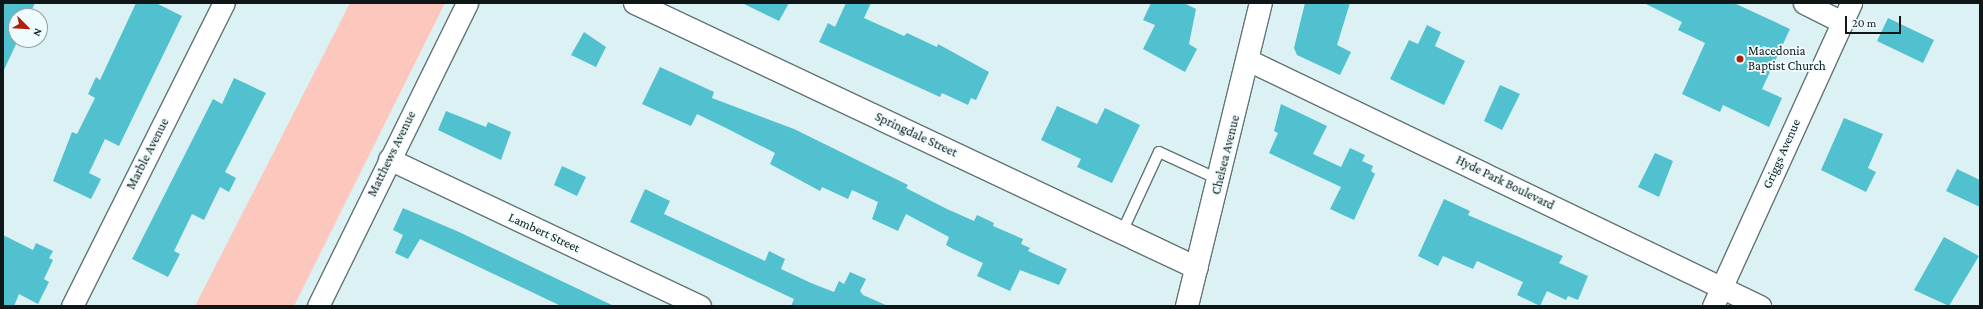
<!DOCTYPE html>
<style>
body{margin:0}
#map{position:relative;width:1983px;height:309px;overflow:hidden;background:#dcf1f4;font-family:"Crimson Pro",serif}
div>[style]{position:absolute}
.green>*{inset:0;background:#fcc8bd}
.building>*{inset:0;background:#51c1cf}
.roads{filter:drop-shadow(1px 0 #627477) drop-shadow(-1px 0 #627477) drop-shadow(0 1px #627477) drop-shadow(0 -1px #627477)}
.lane>*{height:10px;margin:-5px;padding:0 5px;transform-origin:5px;border-radius:5px;background:#fff}
.street>*{height:21px;margin:-10.5px;padding:0 10.5px;transform-origin:10.5px;border-radius:10.5px;background:#fff}
.secondary>*{height:22px;margin:-11px;padding:0 11px;transform-origin:11px;border-radius:11px;background:#fff}
.dots>*{width:11px;height:11px;translate:-50% -50%;box-sizing:border-box;border:2px solid #effcfe;border-radius:50%}
span{translate:-50% -50%;white-space:nowrap;text-align:center;line-height:1.15;-webkit-text-stroke:3.5px #effcfe;paint-order:stroke}
.poi-label{font-size:13px;color:#0f1617}
.left{translate:0 -50%;text-align:left}
.street-label{font-size:13px;color:#0f1617}
.frame{position:absolute;inset:0;border:4px solid #0f1617;pointer-events:none}
.north{position:absolute;left:8px;top:8px;width:40px;height:40px;box-sizing:border-box;background:#effcfe;border:1px solid #95a0a2;border-radius:50%;rotate:114deg;font-size:11px;font-weight:700;line-height:16px;text-align:center;color:#0f1617}
.north::after{content:'';display:block;margin:auto;width:14px;height:18px;background:#af210d;clip-path:polygon(50% 0,100% 100%,50% 72%,0 100%)}
.scale{position:absolute;left:1845px;top:16px;width:56px;height:18px;box-sizing:border-box;border:2px solid #0f1617;border-top:0;padding-left:5px;font-size:12px;line-height:14px;white-space:nowrap;color:#0f1617;-webkit-text-stroke:3px #effcfe;paint-order:stroke}
</style>
<div id="map">
<div class="green">
<i style="clip-path:polygon(350px 3px,445px 3px,294px 306px,195px 306px)"></i>
</div>
<div class="building">
<i style="clip-path:polygon(3px 3px,35px 3px,29px 16px,16px 16px,18px 40px,3px 72px)"></i>
<i style="clip-path:polygon(136px 3px,156px 3px,182px 16px,119px 146px,105px 139px,89px 173px,101px 179px,91px 199px,53px 181px,72px 132px,77px 134px,95px 98px,88px 94px,96px 77px,100px 80px)"></i>
<i style="clip-path:polygon(742px 3px,789px 3px,779px 21px)"></i>
<i style="clip-path:polygon(846px 3px,871px 3px,864px 18px,904px 36px,907px 33px,937px 47px,938px 44px,989px 72px,976px 100px,971px 98px,968px 105px,942px 93px,940px 97px,819px 42px,828px 23px,835px 27px)"></i>
<i style="clip-path:polygon(1151px 3px,1184px 3px,1196px 9px,1189px 44px,1197px 49px,1185px 72px,1143px 49px,1155px 25px,1143px 20px)"></i>
<i style="clip-path:polygon(1305px 3px,1350px 3px,1337px 45px,1351px 52px,1340px 75px,1297px 55px,1294px 48px)"></i>
<i style="clip-path:polygon(1644px 3px,1734px 3px,1790px 29px,1762px 89px,1782px 98px,1769px 127px,1723px 105px,1720px 112px,1682px 94px,1705px 43px,1678px 30px,1682px 22px)"></i>
<i style="clip-path:polygon(1888px 18px,1934px 40px,1923px 63px,1877px 41px)"></i>
<i style="clip-path:polygon(1427px 25px,1441px 32px,1435px 46px,1465px 61px,1444px 105px,1390px 79px,1409px 40px,1418px 44px)"></i>
<i style="clip-path:polygon(584px 32px,606px 47px,596px 67px,571px 55px)"></i>
<i style="clip-path:polygon(660px 67px,714px 92px,712px 98px,794px 129px,908px 185px,906px 188px,947px 209px,974px 221px,977px 215px,994px 223px,993px 226px,1023px 239px,1021px 244px,1030px 248px,1028px 251px,1067px 269px,1059px 285px,1020px 270px,1010px 291px,977px 276px,983px 263px,953px 249px,946px 245px,949px 237px,906px 214px,898px 231px,872px 219px,878px 202px,852px 190px,848px 199px,822px 187px,820px 191px,770px 164px,775px 153px,726px 128px,697px 114px,691px 126px,642px 104px)"></i>
<i style="clip-path:polygon(234px 78px,266px 93px,225px 172px,236px 178px,229px 192px,220px 187px,204px 220px,192px 214px,174px 251px,180px 254px,168px 277px,132px 259px,213px 99px,222px 104px)"></i>
<i style="clip-path:polygon(1500px 85px,1520px 94px,1502px 130px,1484px 121px)"></i>
<i style="clip-path:polygon(1281px 104px,1327px 126px,1313px 154px,1341px 167px,1350px 148px,1365px 155px,1362px 161px,1373px 166px,1371px 171px,1375px 174px,1354px 220px,1330px 209px,1341px 187px,1269px 153px,1278px 133px,1274px 131px)"></i>
<i style="clip-path:polygon(1057px 106px,1097px 124px,1105px 108px,1140px 125px,1112px 183px,1077px 167px,1081px 159px,1041px 140px)"></i>
<i style="clip-path:polygon(446px 111px,486px 127px,488px 122px,511px 132px,501px 160px,438px 130px)"></i>
<i style="clip-path:polygon(1844px 118px,1883px 134px,1868px 168px,1876px 172px,1866px 192px,1821px 170px)"></i>
<i style="clip-path:polygon(1655px 153px,1673px 161px,1659px 197px,1638px 187px)"></i>
<i style="clip-path:polygon(562px 166px,586px 177px,577px 196px,554px 185px)"></i>
<i style="clip-path:polygon(1957px 169px,1980px 180px,1980px 207px,1946px 191px)"></i>
<i style="clip-path:polygon(645px 189px,670px 201px,664px 214px,765px 261px,769px 251px,785px 259px,781px 269px,811px 283px,834px 292px,839px 281px,844px 284px,850px 272px,866px 279px,860px 291px,863px 295px,888px 306px,791px 306px,794px 299px,630px 222px)"></i>
<i style="clip-path:polygon(1444px 199px,1470px 211px,1468px 215px,1563px 256px,1559px 263px,1588px 276px,1578px 300px,1568px 296px,1566px 300px,1547px 291px,1540px 306px,1517px 295px,1523px 282px,1477px 261px,1473px 269px,1443px 256px,1438px 266px,1418px 256px)"></i>
<i style="clip-path:polygon(403px 208px,459px 232px,614px 306px,561px 306px,420px 239px,408px 259px,395px 253px,403px 235px,393px 230px)"></i>
<i style="clip-path:polygon(3px 235px,33px 250px,36px 243px,53px 251px,49px 258px,53px 260px,44px 279px,49px 282px,38px 304px,19px 294px,14px 306px,3px 306px)"></i>
<i style="clip-path:polygon(1944px 237px,1979px 256px,1949px 306px,1914px 290px)"></i>
</div>
<div class="roads">
<div class="lane">
<i style="left:1122px;top:232px;width:88px;rotate:-65.2deg"></i>
<i style="left:1159px;top:152px;width:67px;rotate:24.7deg"></i>
</div>
<div class="street">
<i style="left:1804px;top:3px;width:42px;rotate:26.6deg"></i>
<i style="left:1250px;top:61px;width:566px;rotate:25.66deg"></i>
<i style="left:389px;top:159px;width:344px;rotate:25.3deg"></i>
<i style="left:72px;top:306px;width:339px;rotate:-63.4deg"></i>
<i style="left:318px;top:306px;width:338px;rotate:-63.8deg"></i>
<i style="left:1713px;top:306px;width:333px;rotate:-65.5deg"></i>
</div>
<div class="secondary">
<i style="left:635px;top:3px;width:621px;rotate:25.25deg"></i>
<i style="left:1187px;top:306px;width:312px;rotate:-76.3deg"></i>
</div>
</div>
<div class="dots">
<i style="left:1740px;top:59px;background:#af210d"></i>
</div>
<div class="poi-label">
<span class="left" style="left:1748px;top:59px">Macedonia<br>Baptist Church</span>
</div>
<div class="street-label">
<span style="left:916px;top:135px;rotate:25deg">Springdale Street</span>
<span style="left:148px;top:154px;rotate:-63deg">Marble Avenue</span>
<span style="left:392px;top:154px;rotate:-64deg">Matthews Avenue</span>
<span style="left:1782px;top:154px;rotate:-66deg">Griggs Avenue</span>
<span style="left:1226px;top:155px;rotate:-76deg">Chelsea Avenue</span>
<span style="left:1505px;top:183px;rotate:26deg">Hyde Park Boulevard</span>
<span style="left:544px;top:233px;rotate:25deg">Lambert Street</span>
</div>
<div class="frame"></div>
<div class="north">N</div>
<div class="scale">20 m</div>
</div>
